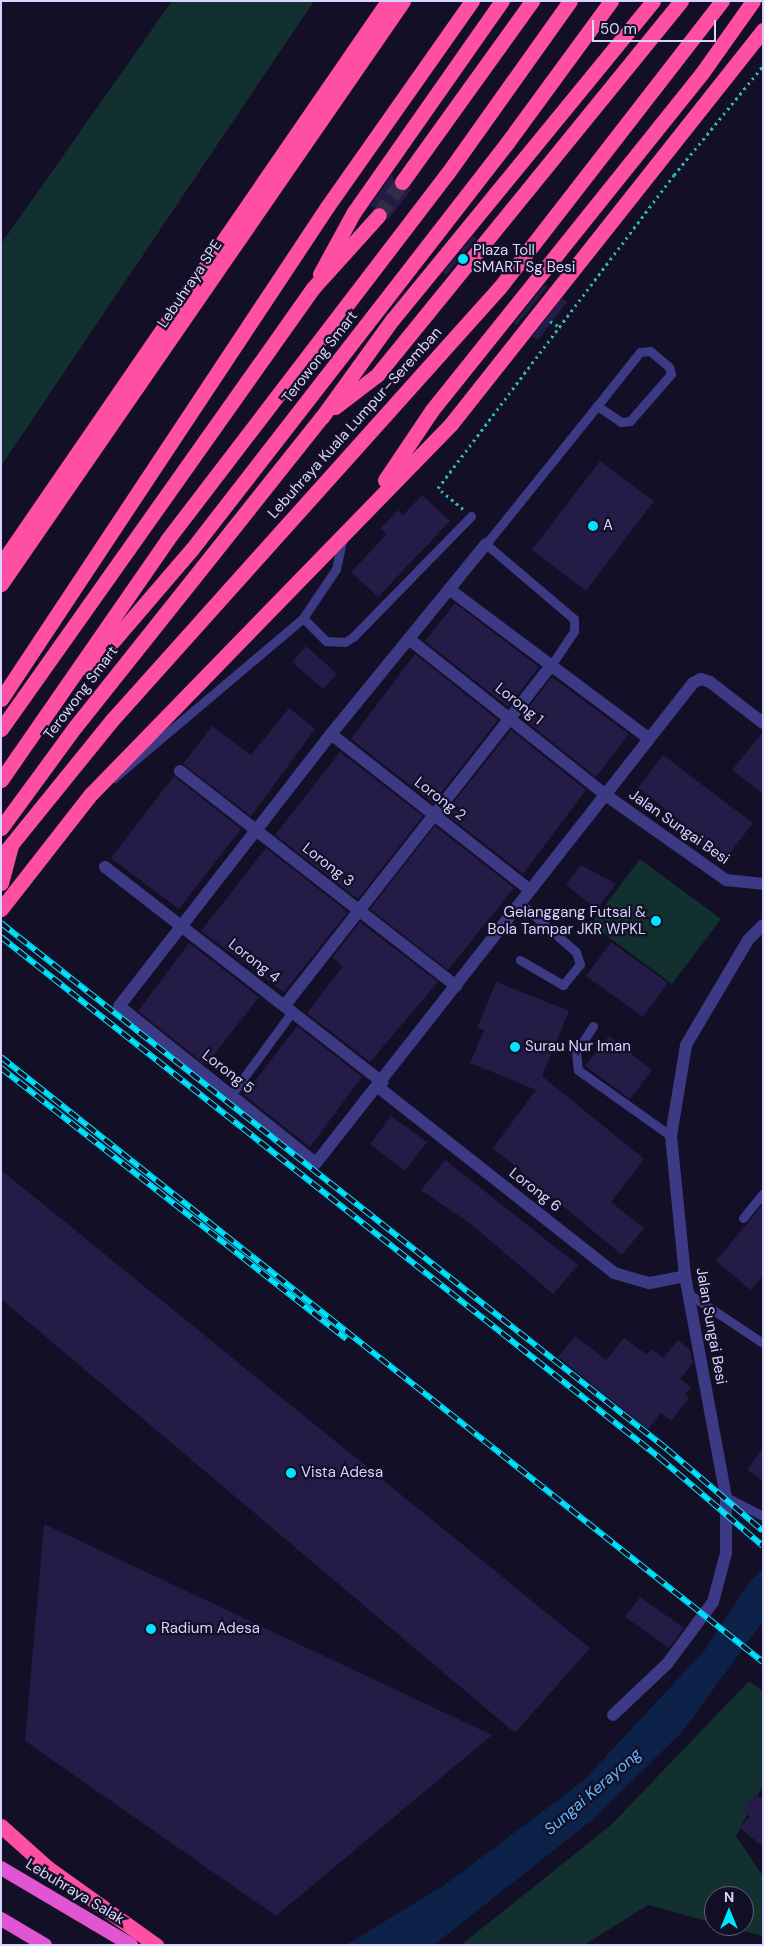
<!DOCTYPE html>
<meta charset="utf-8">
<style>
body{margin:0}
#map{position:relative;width:764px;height:1946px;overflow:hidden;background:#130f26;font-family:"DM Sans",sans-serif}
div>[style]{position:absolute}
.green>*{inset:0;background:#12302f}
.water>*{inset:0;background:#0c2248}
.building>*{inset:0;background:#241b47}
.motorway-tunnel>*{height:15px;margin-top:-7.5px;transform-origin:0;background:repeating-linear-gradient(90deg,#312d47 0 15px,transparent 0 23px)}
.path>*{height:3px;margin-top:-1.5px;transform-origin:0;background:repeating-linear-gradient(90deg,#2fb8b0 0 2.5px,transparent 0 6.5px)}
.service>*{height:9px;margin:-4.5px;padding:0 4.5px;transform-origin:4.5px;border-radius:4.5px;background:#3d3a85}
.minor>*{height:12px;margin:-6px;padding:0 6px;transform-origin:6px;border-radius:6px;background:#3d3a85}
.trunk>*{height:14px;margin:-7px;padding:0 7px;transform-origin:7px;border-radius:7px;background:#e055d1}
.motorway>*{height:15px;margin:-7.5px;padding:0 7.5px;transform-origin:7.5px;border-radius:7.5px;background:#ff4fa3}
.rail>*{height:5.5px;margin-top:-2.75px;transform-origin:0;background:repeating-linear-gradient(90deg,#130f26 0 11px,#00e5ff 0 22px);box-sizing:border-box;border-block:1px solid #00e5ff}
.dots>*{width:14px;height:14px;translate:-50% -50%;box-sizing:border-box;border:2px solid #130f26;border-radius:50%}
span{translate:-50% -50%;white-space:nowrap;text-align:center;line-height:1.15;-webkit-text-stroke:4.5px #130f26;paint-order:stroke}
.poi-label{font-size:15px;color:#d9d4ff}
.left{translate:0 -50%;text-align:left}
.right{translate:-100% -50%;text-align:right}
.street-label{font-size:15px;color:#d9d4ff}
.water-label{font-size:16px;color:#62b6ff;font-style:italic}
.frame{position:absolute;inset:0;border:2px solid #d9d4ff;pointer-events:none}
.north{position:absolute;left:704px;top:1886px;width:50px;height:50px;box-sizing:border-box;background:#130f26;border:1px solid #625e7d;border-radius:50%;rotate:0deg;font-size:14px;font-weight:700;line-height:20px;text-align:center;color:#d9d4ff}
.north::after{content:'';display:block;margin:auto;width:18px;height:22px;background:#00e5ff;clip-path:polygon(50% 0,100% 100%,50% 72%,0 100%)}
.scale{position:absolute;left:592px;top:20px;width:124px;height:22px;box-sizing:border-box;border:2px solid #d9d4ff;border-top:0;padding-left:6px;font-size:15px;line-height:18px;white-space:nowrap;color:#d9d4ff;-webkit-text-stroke:4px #130f26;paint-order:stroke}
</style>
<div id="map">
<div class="green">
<i style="clip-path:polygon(172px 1px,314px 1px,1px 466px,1px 244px)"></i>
<i style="clip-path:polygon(640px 859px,721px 919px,672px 984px,591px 924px)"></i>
<i style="clip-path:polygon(749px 1681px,763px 1691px,763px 1785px,736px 1836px,763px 1876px,763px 1936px,725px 1926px,744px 1926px,744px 1896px,714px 1896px,714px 1923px,648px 1905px,584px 1945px,461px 1945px,611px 1825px)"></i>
</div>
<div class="water">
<i style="clip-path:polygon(763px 1569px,763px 1621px,682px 1732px,592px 1820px,434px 1945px,346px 1945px,443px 1886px,583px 1781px,704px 1651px,750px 1581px)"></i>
</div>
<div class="building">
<i style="clip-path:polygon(392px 174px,396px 189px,412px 189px,387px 221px,385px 208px,369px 207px)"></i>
<i style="clip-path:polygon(473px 236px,476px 239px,446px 275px,443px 272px)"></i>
<i style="clip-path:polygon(544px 285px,547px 287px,517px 325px,514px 323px)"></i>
<i style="clip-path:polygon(562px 298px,567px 302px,538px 340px,532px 336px)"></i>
<i style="clip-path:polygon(600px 461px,654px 501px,586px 591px,532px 550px)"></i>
<i style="clip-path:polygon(422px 495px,450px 521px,378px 597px,351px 572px,387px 534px,380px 529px,398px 510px,403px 515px)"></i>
<i style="clip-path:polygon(455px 603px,539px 667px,508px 707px,425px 641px)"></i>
<i style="clip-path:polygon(306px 646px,337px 674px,323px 689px,292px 662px)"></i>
<i style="clip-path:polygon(415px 654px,498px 720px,433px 803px,351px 739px)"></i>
<i style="clip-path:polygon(552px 677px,629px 734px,596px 777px,521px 717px)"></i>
<i style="clip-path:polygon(289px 708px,315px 729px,251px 816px,183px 764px,212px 726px,251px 755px)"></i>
<i style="clip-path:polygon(511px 730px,586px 790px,523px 874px,445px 813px)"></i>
<i style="clip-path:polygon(763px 732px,763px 794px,732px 770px)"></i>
<i style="clip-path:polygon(340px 752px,423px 816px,358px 899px,275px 835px)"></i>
<i style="clip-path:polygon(663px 755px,753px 823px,723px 862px,683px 830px,686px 825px,638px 788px)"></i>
<i style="clip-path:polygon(174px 776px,241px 829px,179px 909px,111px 858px)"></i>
<i style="clip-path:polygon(435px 826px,514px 888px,448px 970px,370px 909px)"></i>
<i style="clip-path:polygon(266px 848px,348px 912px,284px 992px,201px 931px)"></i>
<i style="clip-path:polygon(581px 865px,616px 884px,597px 909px,566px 885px)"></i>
<i style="clip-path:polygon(360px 922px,438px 982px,370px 1062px,307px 1013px,343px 966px,332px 958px)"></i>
<i style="clip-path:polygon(611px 942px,668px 983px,643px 1017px,586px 976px)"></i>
<i style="clip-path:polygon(189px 943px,259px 997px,206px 1065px,138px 1011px)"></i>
<i style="clip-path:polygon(496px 982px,569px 1011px,542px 1076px,644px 1159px,611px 1202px,644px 1228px,622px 1255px,493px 1148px,536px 1090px,470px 1063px,484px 1030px,477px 1028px)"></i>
<i style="clip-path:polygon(297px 1026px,362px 1077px,310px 1147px,244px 1095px)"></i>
<i style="clip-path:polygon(609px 1036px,652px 1070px,630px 1099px,585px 1066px)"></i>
<i style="clip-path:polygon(391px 1116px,427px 1142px,405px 1171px,370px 1144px)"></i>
<i style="clip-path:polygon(445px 1160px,578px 1265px,553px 1294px,471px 1224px,421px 1190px)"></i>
<i style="clip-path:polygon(1px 1170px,590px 1648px,515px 1733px,1px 1299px)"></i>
<i style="clip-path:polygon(763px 1204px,763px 1276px,751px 1290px,716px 1261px)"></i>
<i style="clip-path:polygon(575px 1336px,606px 1360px,624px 1338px,647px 1355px,652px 1349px,663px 1358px,678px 1340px,690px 1350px,693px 1363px,680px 1379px,691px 1387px,685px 1395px,689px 1398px,671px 1421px,661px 1413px,648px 1429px,558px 1357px)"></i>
<i style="clip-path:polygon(763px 1447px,763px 1481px,747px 1470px)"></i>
<i style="clip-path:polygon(44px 1524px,492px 1735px,276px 1916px,25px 1741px)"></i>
<i style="clip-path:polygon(640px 1597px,684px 1628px,669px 1648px,625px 1617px)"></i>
<i style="clip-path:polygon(755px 1794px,763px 1799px,763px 1847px,740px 1828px,750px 1816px,743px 1810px)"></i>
</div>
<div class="motorway-tunnel">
<i style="left:379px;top:215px;width:40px;rotate:-55.1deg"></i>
</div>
<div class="path">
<i style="left:550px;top:321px;width:13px;rotate:32deg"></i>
<i style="left:463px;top:509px;width:33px;rotate:-140deg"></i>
<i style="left:438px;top:488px;width:392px;rotate:-53deg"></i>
<i style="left:674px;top:175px;width:141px;rotate:-50.8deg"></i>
</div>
<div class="service">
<i style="left:303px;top:618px;width:33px;rotate:45deg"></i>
<i style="left:326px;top:641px;width:19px;rotate:3deg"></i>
<i style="left:345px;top:642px;width:9px;rotate:-32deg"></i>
<i style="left:353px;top:637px;width:169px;rotate:-45.7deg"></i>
<i style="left:552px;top:664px;width:40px;rotate:-56deg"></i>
<i style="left:574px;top:631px;width:12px;rotate:-90deg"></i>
<i style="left:574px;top:619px;width:116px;rotate:-139.6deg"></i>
<i style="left:486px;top:544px;width:177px;rotate:-51.2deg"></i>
<i style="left:597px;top:406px;width:69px;rotate:-51.5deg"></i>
<i style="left:640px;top:352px;width:10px;rotate:-6deg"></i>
<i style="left:650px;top:351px;width:25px;rotate:40deg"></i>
<i style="left:669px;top:367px;width:7px;rotate:74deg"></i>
<i style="left:671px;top:374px;width:62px;rotate:131.1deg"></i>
<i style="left:630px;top:421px;width:9px;rotate:174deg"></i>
<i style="left:621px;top:422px;width:29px;rotate:-146deg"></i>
<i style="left:114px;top:778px;width:248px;rotate:-40.2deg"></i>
<i style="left:303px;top:618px;width:59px;rotate:-56deg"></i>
<i style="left:336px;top:569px;width:35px;rotate:-78deg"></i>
<i style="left:520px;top:903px;width:74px;rotate:41.2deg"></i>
<i style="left:576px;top:952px;width:13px;rotate:72deg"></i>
<i style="left:580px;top:964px;width:27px;rotate:129deg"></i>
<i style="left:563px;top:985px;width:50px;rotate:-149.8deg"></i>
<i style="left:593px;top:1026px;width:31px;rotate:123deg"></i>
<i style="left:576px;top:1052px;width:18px;rotate:84deg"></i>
<i style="left:578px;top:1070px;width:114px;rotate:35.4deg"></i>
<i style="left:231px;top:1095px;width:103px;rotate:-53.7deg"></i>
<i style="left:743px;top:1218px;width:32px;rotate:-51deg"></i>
<i style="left:692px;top:1296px;width:85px;rotate:33.5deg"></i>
<i style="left:726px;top:1497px;width:42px;rotate:27.2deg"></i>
</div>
<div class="minor">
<i style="left:486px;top:544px;width:245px;rotate:129.2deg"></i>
<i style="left:331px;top:734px;width:345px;rotate:127.9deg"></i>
<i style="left:119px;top:1006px;width:252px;rotate:38.6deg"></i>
<i style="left:316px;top:1163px;width:610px;rotate:-51.85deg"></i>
<i style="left:693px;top:683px;width:9px;rotate:-27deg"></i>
<i style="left:701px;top:679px;width:9px;rotate:18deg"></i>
<i style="left:710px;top:682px;width:67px;rotate:37.7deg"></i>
<i style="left:449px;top:589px;width:249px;rotate:36.8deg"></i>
<i style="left:409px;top:639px;width:253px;rotate:38.4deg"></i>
<i style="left:607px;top:796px;width:146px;rotate:35.2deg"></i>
<i style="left:726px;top:880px;width:37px;rotate:6deg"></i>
<i style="left:331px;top:734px;width:253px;rotate:38.1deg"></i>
<i style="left:180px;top:771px;width:350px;rotate:37.9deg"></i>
<i style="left:105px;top:867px;width:351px;rotate:37.8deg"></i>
<i style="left:285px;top:1005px;width:433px;rotate:-51.9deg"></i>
<i style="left:378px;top:1087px;width:300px;rotate:38.2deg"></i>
<i style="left:614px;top:1273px;width:37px;rotate:16deg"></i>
<i style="left:650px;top:1283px;width:36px;rotate:-11deg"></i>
<i style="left:613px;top:1715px;width:74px;rotate:-43.4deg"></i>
<i style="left:667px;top:1664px;width:77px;rotate:-53.4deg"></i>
<i style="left:713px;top:1602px;width:51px;rotate:-75.1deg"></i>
<i style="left:726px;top:1553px;width:56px;rotate:-90deg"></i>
<i style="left:726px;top:1497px;width:225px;rotate:-100.5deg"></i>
<i style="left:685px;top:1276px;width:141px;rotate:-95.7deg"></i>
<i style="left:671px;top:1136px;width:92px;rotate:-80.6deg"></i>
<i style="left:686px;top:1045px;width:122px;rotate:-59.4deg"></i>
<i style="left:748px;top:940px;width:21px;rotate:-45deg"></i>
</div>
<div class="trunk">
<i style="left:1px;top:1868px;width:151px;rotate:30.6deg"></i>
<i style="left:1px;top:1919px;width:51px;rotate:30.6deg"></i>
</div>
<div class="motorway">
<i style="left:402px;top:182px;width:223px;rotate:-54.3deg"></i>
<i style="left:320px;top:274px;width:71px;rotate:-61.3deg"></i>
<i style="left:354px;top:212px;width:258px;rotate:-55deg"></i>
<i style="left:335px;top:407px;width:53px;rotate:-37.3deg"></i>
<i style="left:377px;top:375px;width:482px;rotate:-50.9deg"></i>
<i style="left:385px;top:480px;width:84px;rotate:-56.1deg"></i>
<i style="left:432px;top:410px;width:432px;rotate:-51.3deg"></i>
<i style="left:702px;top:73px;width:88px;rotate:-54.7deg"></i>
<i style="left:1px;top:564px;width:683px;rotate:-55.5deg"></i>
<i style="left:1px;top:584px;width:708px;rotate:-55.41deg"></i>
<i style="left:89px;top:669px;width:158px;rotate:-49.4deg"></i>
<i style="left:192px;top:549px;width:514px;rotate:-52.19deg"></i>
<i style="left:507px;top:143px;width:176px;rotate:-53.8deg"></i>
<i style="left:1px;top:699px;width:590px;rotate:-56.47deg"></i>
<i style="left:327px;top:207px;width:252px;rotate:-54.9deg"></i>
<i style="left:1px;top:729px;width:540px;rotate:-54.72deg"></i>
<i style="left:313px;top:288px;width:98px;rotate:-47.9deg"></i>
<i style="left:1px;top:780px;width:292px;rotate:-55.3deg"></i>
<i style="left:167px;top:540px;width:461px;rotate:-52.6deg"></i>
<i style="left:447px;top:174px;width:212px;rotate:-54.6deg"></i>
<i style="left:1px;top:828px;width:125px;rotate:-53.8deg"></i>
<i style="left:75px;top:727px;width:396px;rotate:-51.5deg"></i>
<i style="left:322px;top:417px;width:120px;rotate:-54.2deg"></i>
<i style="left:392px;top:320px;width:412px;rotate:-50.7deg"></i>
<i style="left:1px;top:857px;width:176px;rotate:-51deg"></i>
<i style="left:112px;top:720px;width:581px;rotate:-48.14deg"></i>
<i style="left:500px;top:287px;width:362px;rotate:-52.2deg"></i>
<i style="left:1px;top:883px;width:39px;rotate:-75deg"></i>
<i style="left:1px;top:909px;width:146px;rotate:-52deg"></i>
<i style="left:91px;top:794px;width:516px;rotate:-45.78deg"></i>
<i style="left:451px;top:424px;width:503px;rotate:-51.63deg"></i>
<i style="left:1px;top:1826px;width:63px;rotate:41.8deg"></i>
<i style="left:48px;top:1868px;width:133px;rotate:35.5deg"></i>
</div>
<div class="rail">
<i style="left:1px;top:923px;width:849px;rotate:38.3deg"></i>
<i style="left:667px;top:1449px;width:126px;rotate:40.5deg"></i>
<i style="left:1px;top:937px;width:840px;rotate:38.33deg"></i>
<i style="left:660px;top:1458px;width:135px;rotate:40.5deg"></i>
<i style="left:1px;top:1057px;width:973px;rotate:38.45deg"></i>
<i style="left:1px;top:1068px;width:439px;rotate:38.1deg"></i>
</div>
<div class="dots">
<i style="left:463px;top:259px;background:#00e5ff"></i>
<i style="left:593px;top:526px;background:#00e5ff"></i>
<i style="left:656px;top:921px;background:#00e5ff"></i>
<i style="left:515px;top:1047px;background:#00e5ff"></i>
<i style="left:291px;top:1473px;background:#00e5ff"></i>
<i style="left:151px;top:1629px;background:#00e5ff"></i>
</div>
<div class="poi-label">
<span class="left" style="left:473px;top:259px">Plaza Toll<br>SMART Sg Besi</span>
<span class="left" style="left:603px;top:526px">A</span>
<span class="right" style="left:646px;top:921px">Gelanggang Futsal &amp;<br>Bola Tampar JKR WPKL</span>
<span class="left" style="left:525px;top:1047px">Surau Nur Iman</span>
<span class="left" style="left:301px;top:1473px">Vista Adesa</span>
<span class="left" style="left:161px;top:1629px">Radium Adesa</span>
</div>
<div class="street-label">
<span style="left:190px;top:284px;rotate:-56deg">Lebuhraya SPE</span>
<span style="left:320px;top:357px;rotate:-52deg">Terowong Smart</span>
<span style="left:355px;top:423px;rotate:-48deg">Lebuhraya Kuala Lumpur–Seremban</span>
<span style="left:81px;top:693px;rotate:-53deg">Terowong Smart</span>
<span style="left:519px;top:704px;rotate:39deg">Lorong 1</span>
<span style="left:440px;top:799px;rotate:38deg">Lorong 2</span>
<span style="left:679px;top:827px;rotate:35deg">Jalan Sungai Besi</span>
<span style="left:328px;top:865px;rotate:38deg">Lorong 3</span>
<span style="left:254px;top:961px;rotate:38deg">Lorong 4</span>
<span style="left:228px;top:1072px;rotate:38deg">Lorong 5</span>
<span style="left:535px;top:1190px;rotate:38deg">Lorong 6</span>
<span style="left:711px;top:1326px;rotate:80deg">Jalan Sungai Besi</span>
<span style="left:75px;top:1892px;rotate:31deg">Lebuhraya Salak</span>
</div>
<div class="water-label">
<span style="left:593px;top:1792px;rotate:-41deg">Sungai Kerayong</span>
</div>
<div class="frame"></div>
<div class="north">N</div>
<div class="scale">50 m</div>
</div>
